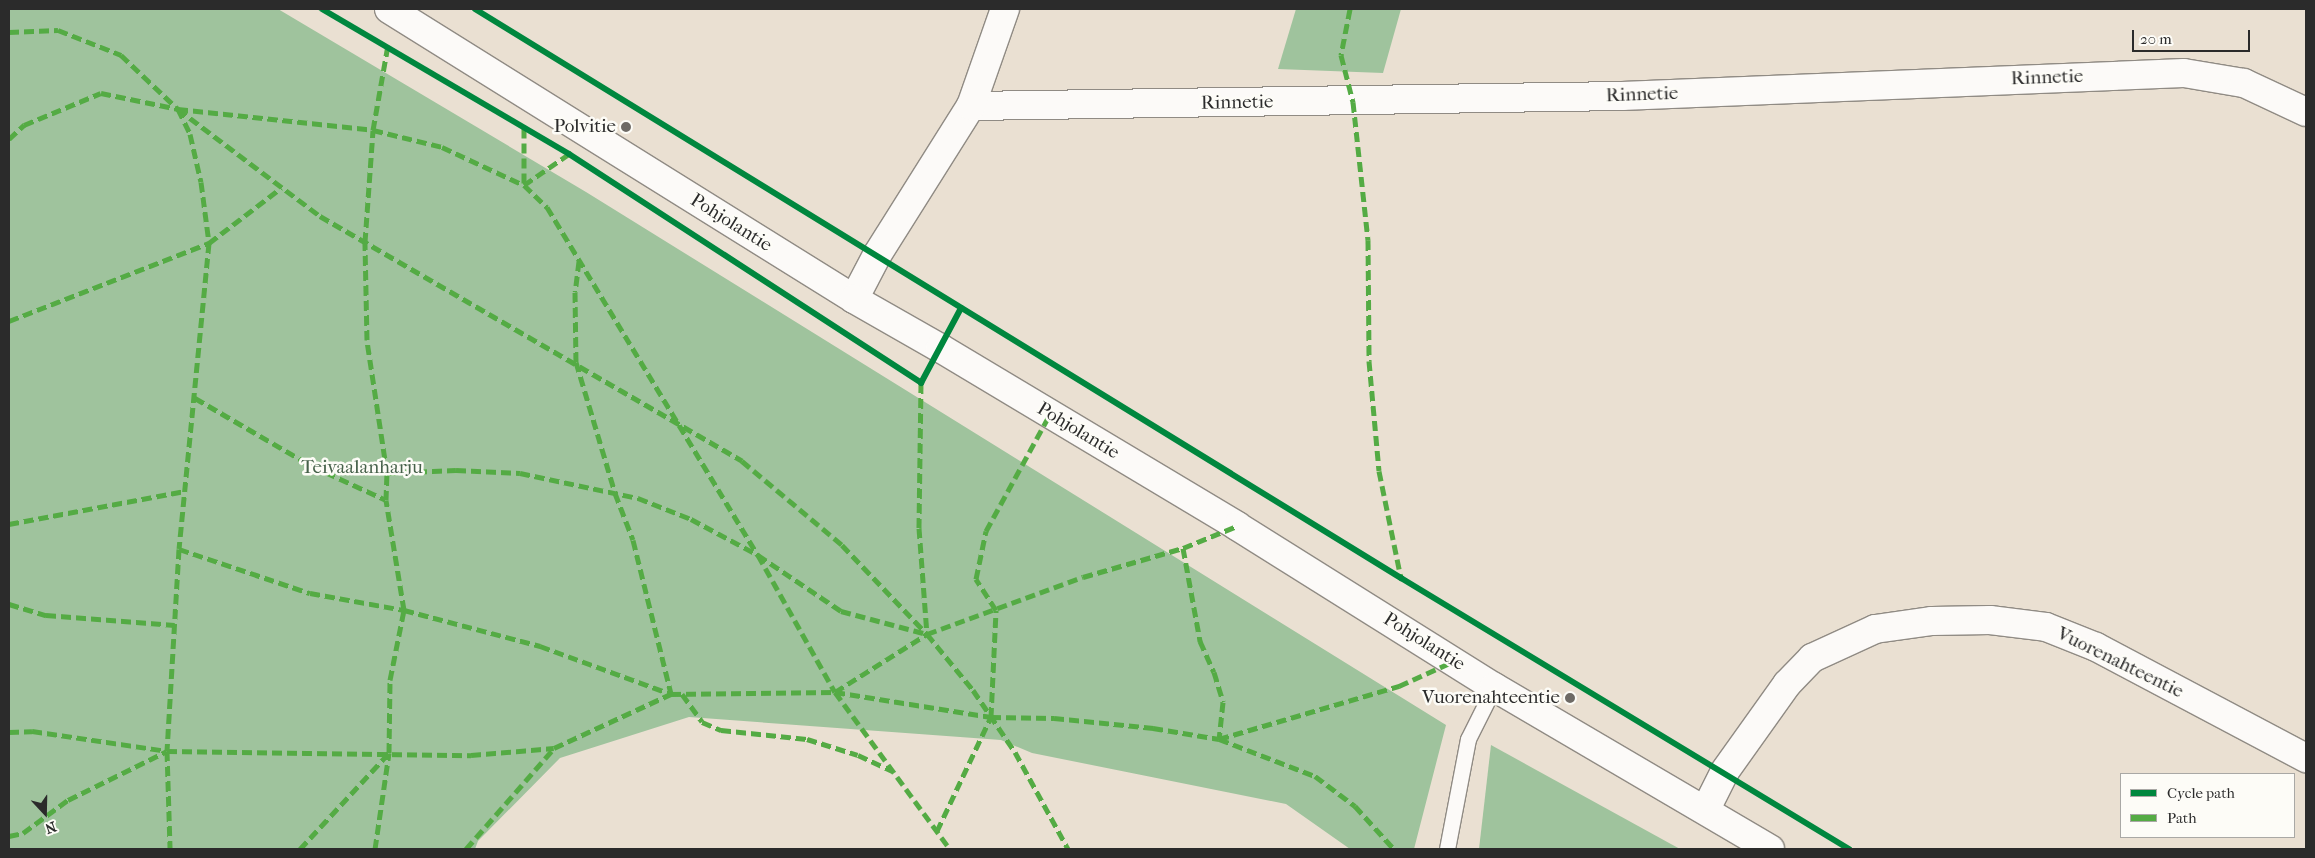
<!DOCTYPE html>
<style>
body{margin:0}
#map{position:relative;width:2315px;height:858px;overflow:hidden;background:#eae0d2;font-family:"IM FELL French Canon",serif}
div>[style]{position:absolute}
.forest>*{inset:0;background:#9fc39d}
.roads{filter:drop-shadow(1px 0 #908b84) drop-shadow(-1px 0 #908b84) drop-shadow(0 1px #908b84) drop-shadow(0 -1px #908b84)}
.lane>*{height:15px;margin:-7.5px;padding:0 7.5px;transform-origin:7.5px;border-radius:7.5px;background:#fcfaf8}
.street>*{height:28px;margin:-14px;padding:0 14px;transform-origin:14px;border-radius:14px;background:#fcfaf8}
.secondary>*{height:28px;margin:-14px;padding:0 14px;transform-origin:14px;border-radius:14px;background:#fcfaf8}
.quiet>*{height:5px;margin-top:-2.5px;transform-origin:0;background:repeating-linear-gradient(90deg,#54ab44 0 10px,transparent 0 15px)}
.cycleway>*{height:6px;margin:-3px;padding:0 3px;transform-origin:3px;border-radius:3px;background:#00873e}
.dots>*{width:14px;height:14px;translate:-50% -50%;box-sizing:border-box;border:2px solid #fdfcf7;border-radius:50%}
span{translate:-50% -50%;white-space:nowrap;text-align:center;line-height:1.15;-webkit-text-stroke:5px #fdfcf7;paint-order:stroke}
.street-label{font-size:19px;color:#2b2b2b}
.poi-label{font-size:19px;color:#2b2b2b}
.right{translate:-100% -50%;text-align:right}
.park-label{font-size:19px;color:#46614a}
.frame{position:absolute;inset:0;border:10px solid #2b2b2b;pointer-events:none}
.legend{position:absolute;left:2120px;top:773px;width:175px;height:65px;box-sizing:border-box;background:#fdfcf7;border:1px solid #a9a8a5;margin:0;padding:6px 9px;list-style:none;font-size:15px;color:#2b2b2b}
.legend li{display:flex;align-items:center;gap:10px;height:25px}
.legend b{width:25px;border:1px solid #a9a8a5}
.north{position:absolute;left:20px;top:788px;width:50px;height:50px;-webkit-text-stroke:4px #fdfcf7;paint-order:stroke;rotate:159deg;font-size:14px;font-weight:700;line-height:20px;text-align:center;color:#2b2b2b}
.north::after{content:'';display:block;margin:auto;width:18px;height:22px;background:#2b2b2b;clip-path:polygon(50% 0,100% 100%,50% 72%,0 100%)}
.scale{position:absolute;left:2132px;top:30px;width:118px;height:22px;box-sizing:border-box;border:2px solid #2b2b2b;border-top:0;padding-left:6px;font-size:15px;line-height:18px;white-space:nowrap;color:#2b2b2b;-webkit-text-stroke:4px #fdfcf7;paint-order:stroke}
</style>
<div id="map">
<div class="forest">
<i style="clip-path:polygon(9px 9px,278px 9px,586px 192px,1446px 725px,1414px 849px,1350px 849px,1286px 804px,1032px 753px,1001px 740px,689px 717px,560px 758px,478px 841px,475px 849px,9px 849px)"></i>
<i style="clip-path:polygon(1296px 9px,1401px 9px,1383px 73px,1278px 69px)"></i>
<i style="clip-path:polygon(1491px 745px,1680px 849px,1479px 849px)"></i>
</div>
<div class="roads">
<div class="lane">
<i style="left:1447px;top:849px;width:112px;rotate:-79.2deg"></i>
<i style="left:1468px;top:739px;width:58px;rotate:-63.4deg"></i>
</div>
<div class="street">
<i style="left:971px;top:106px;width:651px;rotate:-0.88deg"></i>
<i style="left:1622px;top:96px;width:562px;rotate:-2.34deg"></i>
<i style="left:2184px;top:73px;width:61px;rotate:9.5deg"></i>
<i style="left:2244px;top:83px;width:68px;rotate:25.1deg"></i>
<i style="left:854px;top:299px;width:50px;rotate:-62.4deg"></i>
<i style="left:877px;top:255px;width:176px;rotate:-57.8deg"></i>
<i style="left:971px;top:106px;width:103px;rotate:-70.7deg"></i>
<i style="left:1706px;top:809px;width:42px;rotate:-63.4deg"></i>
<i style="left:1725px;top:771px;width:107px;rotate:-54.5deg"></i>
<i style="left:1787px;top:684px;width:36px;rotate:-46deg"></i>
<i style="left:1812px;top:658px;width:69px;rotate:-24.7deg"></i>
<i style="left:1875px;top:629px;width:58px;rotate:-8deg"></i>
<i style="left:1932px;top:621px;width:58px;rotate:-1deg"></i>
<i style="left:1990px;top:620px;width:56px;rotate:7.1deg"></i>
<i style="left:2046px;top:627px;width:54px;rotate:21.8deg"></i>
<i style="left:2096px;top:647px;width:238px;rotate:27.9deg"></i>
</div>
<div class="secondary">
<i style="left:389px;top:9px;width:548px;rotate:31.95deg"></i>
<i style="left:854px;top:299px;width:99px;rotate:29.7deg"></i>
<i style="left:940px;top:348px;width:346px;rotate:30.9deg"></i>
<i style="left:1237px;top:526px;width:303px;rotate:32.1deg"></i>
<i style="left:1494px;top:687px;width:320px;rotate:30.4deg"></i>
</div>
</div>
<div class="quiet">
<i style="left:1350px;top:9px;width:47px;rotate:101.1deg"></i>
<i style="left:1341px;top:55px;width:49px;rotate:75.7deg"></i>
<i style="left:1353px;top:102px;width:139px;rotate:83.8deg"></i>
<i style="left:1368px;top:240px;width:121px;rotate:89.5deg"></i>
<i style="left:1369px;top:361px;width:110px;rotate:84.8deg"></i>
<i style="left:1379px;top:471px;width:109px;rotate:78.4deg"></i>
<i style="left:9px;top:32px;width:49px;rotate:-2.3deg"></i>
<i style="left:58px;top:30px;width:68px;rotate:21.6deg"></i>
<i style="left:121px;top:55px;width:79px;rotate:43.5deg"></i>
<i style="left:178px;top:109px;width:28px;rotate:64deg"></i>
<i style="left:190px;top:134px;width:49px;rotate:77.1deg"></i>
<i style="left:201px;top:182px;width:62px;rotate:82.5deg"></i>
<i style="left:209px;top:243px;width:307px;rotate:95.6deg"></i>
<i style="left:179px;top:549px;width:202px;rotate:93.4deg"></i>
<i style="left:167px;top:751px;width:98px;rotate:88.2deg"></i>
<i style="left:178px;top:109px;width:178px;rotate:37deg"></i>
<i style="left:320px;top:216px;width:488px;rotate:30.1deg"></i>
<i style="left:742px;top:461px;width:131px;rotate:40deg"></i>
<i style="left:842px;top:545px;width:123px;rotate:46.3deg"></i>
<i style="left:927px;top:634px;width:72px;rotate:50.6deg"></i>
<i style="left:973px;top:690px;width:75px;rotate:55.9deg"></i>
<i style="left:1015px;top:752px;width:111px;rotate:61.3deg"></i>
<i style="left:524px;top:128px;width:57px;rotate:90deg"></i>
<i style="left:9px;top:139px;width:21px;rotate:-43deg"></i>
<i style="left:24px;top:125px;width:83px;rotate:-22.6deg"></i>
<i style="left:101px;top:93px;width:79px;rotate:11.7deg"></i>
<i style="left:178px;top:109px;width:196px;rotate:6.1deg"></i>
<i style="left:373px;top:130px;width:71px;rotate:13.8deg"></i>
<i style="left:442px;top:147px;width:90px;rotate:24.9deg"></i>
<i style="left:524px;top:185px;width:32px;rotate:44deg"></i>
<i style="left:547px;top:207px;width:407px;rotate:58.8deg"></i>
<i style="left:758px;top:555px;width:157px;rotate:60.7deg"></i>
<i style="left:835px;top:692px;width:195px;rotate:53.8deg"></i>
<i style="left:524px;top:185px;width:55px;rotate:-34.6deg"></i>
<i style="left:579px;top:261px;width:31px;rotate:97deg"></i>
<i style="left:575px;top:292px;width:70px;rotate:89.2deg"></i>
<i style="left:576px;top:362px;width:137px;rotate:73.4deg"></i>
<i style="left:615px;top:493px;width:50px;rotate:69deg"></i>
<i style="left:633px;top:540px;width:159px;rotate:76.1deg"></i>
<i style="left:9px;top:321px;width:215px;rotate:-21.3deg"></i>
<i style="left:209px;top:243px;width:91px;rotate:-37.4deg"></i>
<i style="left:921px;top:383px;width:145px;rotate:90.8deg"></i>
<i style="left:919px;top:528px;width:106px;rotate:85.7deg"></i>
<i style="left:195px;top:398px;width:135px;rotate:30.2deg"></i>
<i style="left:312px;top:466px;width:81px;rotate:24.7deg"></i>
<i style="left:387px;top:473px;width:69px;rotate:-2.5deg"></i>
<i style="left:456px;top:470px;width:64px;rotate:2.7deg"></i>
<i style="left:520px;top:473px;width:121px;rotate:12deg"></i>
<i style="left:638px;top:498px;width:57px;rotate:21.6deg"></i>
<i style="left:691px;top:519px;width:76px;rotate:28.2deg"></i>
<i style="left:758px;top:555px;width:100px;rotate:34deg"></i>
<i style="left:841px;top:611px;width:89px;rotate:15deg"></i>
<i style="left:9px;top:524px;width:179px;rotate:-10.6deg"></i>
<i style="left:1183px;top:548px;width:95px;rotate:79.6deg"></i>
<i style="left:1200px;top:641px;width:34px;rotate:66deg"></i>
<i style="left:1214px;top:672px;width:31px;rotate:73deg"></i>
<i style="left:1223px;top:702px;width:37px;rotate:96deg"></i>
<i style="left:179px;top:549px;width:138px;rotate:18.6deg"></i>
<i style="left:310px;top:593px;width:96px;rotate:10.3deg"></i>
<i style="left:404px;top:610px;width:141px;rotate:14.8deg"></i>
<i style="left:540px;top:646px;width:140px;rotate:20.1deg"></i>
<i style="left:671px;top:694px;width:164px;rotate:-0.7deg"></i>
<i style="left:835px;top:692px;width:158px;rotate:9.1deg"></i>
<i style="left:991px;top:717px;width:63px;rotate:0.9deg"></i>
<i style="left:1054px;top:718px;width:100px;rotate:5.8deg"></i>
<i style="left:1153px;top:728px;width:67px;rotate:9.5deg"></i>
<i style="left:1219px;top:739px;width:103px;rotate:21.1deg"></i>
<i style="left:1315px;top:776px;width:50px;rotate:36.9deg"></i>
<i style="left:1355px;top:806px;width:58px;rotate:47.8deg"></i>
<i style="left:9px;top:604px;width:39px;rotate:17deg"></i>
<i style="left:46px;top:615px;width:129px;rotate:4.4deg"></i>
<i style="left:835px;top:692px;width:109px;rotate:-32.2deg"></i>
<i style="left:927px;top:634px;width:166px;rotate:-20.1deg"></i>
<i style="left:1083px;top:577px;width:104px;rotate:-16.2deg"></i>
<i style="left:1183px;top:548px;width:58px;rotate:-22.2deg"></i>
<i style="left:682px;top:694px;width:34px;rotate:54deg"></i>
<i style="left:702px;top:722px;width:21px;rotate:23deg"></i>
<i style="left:721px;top:730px;width:86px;rotate:6deg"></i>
<i style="left:807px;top:739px;width:53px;rotate:17.4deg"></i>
<i style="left:858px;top:755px;width:38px;rotate:25deg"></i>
<i style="left:9px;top:732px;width:23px;rotate:-2deg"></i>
<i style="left:32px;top:731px;width:136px;rotate:8.4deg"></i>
<i style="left:167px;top:751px;width:304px;rotate:0.8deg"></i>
<i style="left:471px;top:755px;width:83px;rotate:-4.8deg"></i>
<i style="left:554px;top:748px;width:129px;rotate:-24.8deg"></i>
<i style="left:1219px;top:739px;width:188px;rotate:-16.4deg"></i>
<i style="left:1399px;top:686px;width:60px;rotate:-24.4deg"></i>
<i style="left:937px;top:831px;width:126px;rotate:-64.7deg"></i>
<i style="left:991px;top:717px;width:107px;rotate:-87.3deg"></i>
<i style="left:996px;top:610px;width:37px;rotate:-123deg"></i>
<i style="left:976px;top:579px;width:49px;rotate:-78.2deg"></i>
<i style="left:986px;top:531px;width:133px;rotate:-61.3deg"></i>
<i style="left:9px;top:836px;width:14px;rotate:-12deg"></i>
<i style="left:23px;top:833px;width:56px;rotate:-36.3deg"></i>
<i style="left:68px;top:800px;width:110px;rotate:-26.3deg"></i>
<i style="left:300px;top:849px;width:131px;rotate:-47.2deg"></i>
<i style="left:375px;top:849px;width:97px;rotate:-81.7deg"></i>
<i style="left:389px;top:753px;width:73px;rotate:-89.2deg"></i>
<i style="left:390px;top:680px;width:71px;rotate:-78.7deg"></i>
<i style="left:404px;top:610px;width:111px;rotate:-99.3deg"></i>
<i style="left:386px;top:500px;width:27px;rotate:-88deg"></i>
<i style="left:387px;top:473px;width:134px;rotate:-98.6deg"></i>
<i style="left:367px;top:340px;width:98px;rotate:-91.2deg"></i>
<i style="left:365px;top:242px;width:112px;rotate:-85.9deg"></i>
<i style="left:373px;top:130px;width:86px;rotate:-80deg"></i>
<i style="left:466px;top:849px;width:134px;rotate:-48.9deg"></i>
</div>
<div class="cycleway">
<i style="left:322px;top:9px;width:286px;rotate:30.4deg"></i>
<i style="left:569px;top:154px;width:420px;rotate:33deg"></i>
<i style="left:921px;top:383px;width:85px;rotate:-61.9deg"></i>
<i style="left:475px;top:9px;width:1087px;rotate:31.57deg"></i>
<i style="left:1401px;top:578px;width:524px;rotate:31.17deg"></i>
</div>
<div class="dots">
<i style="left:626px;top:127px;background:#6e6a65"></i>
<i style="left:1570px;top:698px;background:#6e6a65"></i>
</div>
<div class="street-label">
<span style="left:2047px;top:78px;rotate:-2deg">Rinnetie</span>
<span style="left:1642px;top:95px;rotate:-2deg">Rinnetie</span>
<span style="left:1237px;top:103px;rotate:-1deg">Rinnetie</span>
<span style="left:731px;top:223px;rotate:32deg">Pohjolantie</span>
<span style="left:1078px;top:431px;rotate:31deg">Pohjolantie</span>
<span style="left:1424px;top:642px;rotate:32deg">Pohjolantie</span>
<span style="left:2120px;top:663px;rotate:26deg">Vuorenahteentie</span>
</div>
<div class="poi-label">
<span class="right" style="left:616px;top:127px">Polvitie</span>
<span class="right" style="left:1560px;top:698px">Vuorenahteentie</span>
</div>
<div class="park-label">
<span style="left:362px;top:468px">Teivaalanharju</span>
</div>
<div class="frame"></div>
<ul class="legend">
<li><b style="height:6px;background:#00873e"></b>Cycle path</li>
<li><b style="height:6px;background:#54ab44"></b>Path</li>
</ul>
<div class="north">N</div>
<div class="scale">20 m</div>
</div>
